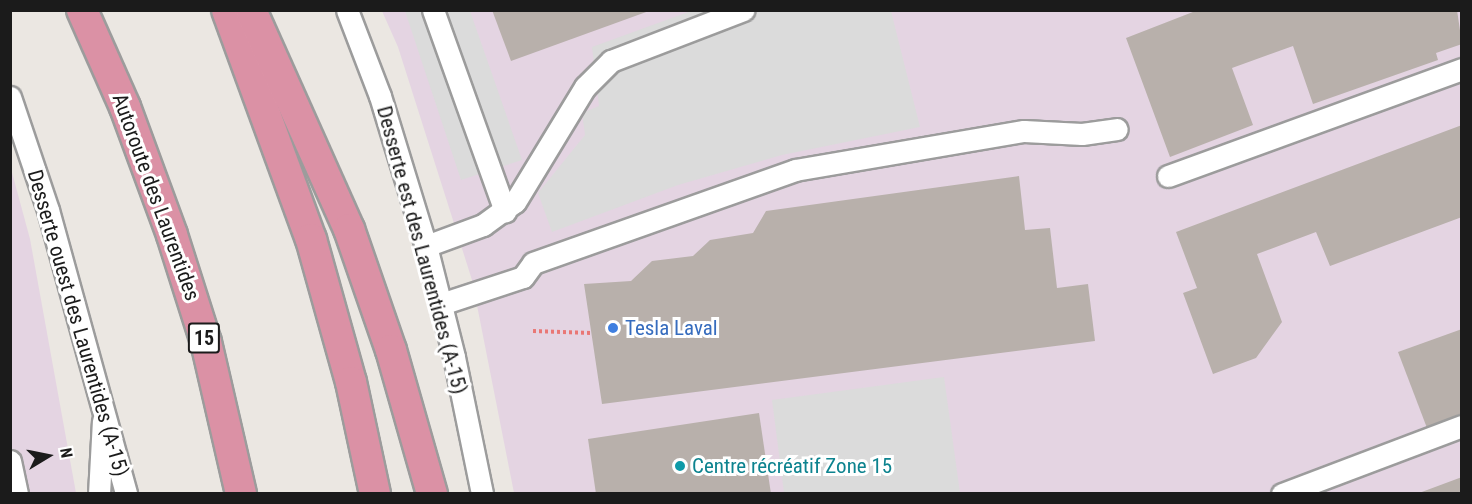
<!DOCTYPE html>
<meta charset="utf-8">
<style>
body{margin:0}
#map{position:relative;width:1472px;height:504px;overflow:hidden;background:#ebe7e2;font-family:"Roboto Condensed",sans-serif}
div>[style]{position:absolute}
.industrial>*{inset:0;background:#e4d4e2}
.parking>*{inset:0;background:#dbdbdb}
.building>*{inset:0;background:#b8b0ab}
.path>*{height:4px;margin-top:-2px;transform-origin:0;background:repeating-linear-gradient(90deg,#e97775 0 3px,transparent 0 6px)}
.roads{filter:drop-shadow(2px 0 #9c9c9c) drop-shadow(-2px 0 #9c9c9c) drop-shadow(0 2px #9c9c9c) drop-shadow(0 -2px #9c9c9c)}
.minor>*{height:21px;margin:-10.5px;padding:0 10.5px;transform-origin:10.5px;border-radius:10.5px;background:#fff}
.highway>*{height:30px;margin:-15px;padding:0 15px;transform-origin:15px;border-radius:15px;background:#db91a5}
.dots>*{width:16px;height:16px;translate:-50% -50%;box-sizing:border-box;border:3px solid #fff;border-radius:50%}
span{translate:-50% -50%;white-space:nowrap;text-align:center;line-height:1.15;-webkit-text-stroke:6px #fff;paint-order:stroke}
.shield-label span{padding:2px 4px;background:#fff;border:2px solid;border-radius:4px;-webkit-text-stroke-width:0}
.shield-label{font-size:20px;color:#1b1b1b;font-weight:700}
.street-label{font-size:21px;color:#1b1b1b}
.shop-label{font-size:21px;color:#366cbe}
.left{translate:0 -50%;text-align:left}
.culture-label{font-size:21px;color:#0d838f}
.frame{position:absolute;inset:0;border:12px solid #1b1b1b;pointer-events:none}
.north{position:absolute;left:18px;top:426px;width:60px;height:60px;-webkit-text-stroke:4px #fff;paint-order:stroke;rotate:80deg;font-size:16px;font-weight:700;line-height:24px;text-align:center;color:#1b1b1b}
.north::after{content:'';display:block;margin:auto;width:21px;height:27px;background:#1b1b1b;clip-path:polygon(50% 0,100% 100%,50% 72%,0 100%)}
</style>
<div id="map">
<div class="industrial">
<i style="clip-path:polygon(382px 11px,1461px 11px,1461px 493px,514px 493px,472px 280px,398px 47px)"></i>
<i style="clip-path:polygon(10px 165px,30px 239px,76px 493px,11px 493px)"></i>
</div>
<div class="parking">
<i style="clip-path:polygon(405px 11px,470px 11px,522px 160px,461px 180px)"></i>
<i style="clip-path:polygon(691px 11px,891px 11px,920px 127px,782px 155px,678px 185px,552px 232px,538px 193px,585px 135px,582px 113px,599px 106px,592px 47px)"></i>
<i style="clip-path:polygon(944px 377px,960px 493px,784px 493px,772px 400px)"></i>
</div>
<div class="building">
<i style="clip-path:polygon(492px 10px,649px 10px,649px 11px,511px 61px)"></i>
<i style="clip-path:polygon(1198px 10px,1457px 10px,1462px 44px,1436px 53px,1438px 60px,1313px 104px,1293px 46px,1232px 68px,1253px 125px,1170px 157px,1126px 38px)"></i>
<i style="clip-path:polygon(1462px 125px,1462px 217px,1330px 266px,1316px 232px,1257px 254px,1282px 322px,1256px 358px,1213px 374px,1183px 293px,1197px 288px,1176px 232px)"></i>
<i style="clip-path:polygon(1019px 176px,1025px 230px,1050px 228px,1057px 288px,1088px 284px,1095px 341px,602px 404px,584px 284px,631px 281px,652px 261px,693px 256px,710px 240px,753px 233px,766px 211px)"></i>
<i style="clip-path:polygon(1462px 329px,1462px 415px,1427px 428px,1398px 352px)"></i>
<i style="clip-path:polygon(759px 413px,771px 494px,596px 494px,588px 439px)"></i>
<i style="clip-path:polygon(1462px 477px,1462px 494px,1419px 494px,1419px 493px)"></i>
</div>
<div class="path">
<i style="left:533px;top:331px;width:58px;rotate:2deg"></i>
</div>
<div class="roads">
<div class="minor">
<i style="left:347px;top:10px;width:92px;rotate:69deg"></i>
<i style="left:380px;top:96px;width:157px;rotate:73deg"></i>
<i style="left:426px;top:246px;width:114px;rotate:75.8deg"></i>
<i style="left:454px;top:357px;width:140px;rotate:78.4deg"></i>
<i style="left:433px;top:10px;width:214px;rotate:70.3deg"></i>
<i style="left:10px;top:97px;width:119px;rotate:71.4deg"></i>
<i style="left:48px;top:210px;width:295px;rotate:74.6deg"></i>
<i style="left:1168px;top:176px;width:313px;rotate:-20deg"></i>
<i style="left:426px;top:246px;width:61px;rotate:-20.2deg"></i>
<i style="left:483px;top:225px;width:39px;rotate:-36deg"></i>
<i style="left:515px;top:202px;width:135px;rotate:-58.7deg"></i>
<i style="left:585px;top:87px;width:37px;rotate:-45deg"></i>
<i style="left:611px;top:61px;width:142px;rotate:-21.1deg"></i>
<i style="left:441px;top:304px;width:86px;rotate:-18.2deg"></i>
<i style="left:523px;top:277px;width:17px;rotate:-54deg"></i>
<i style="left:533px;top:263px;width:278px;rotate:-19.5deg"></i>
<i style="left:795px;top:170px;width:232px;rotate:-9.7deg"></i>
<i style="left:1024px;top:131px;width:58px;rotate:3deg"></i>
<i style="left:1082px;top:134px;width:35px;rotate:-8deg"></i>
<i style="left:10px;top:461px;width:34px;rotate:78deg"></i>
<i style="left:99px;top:494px;width:73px;rotate:-86.9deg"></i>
<i style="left:1282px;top:494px;width:192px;rotate:-20.7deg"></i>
</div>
<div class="highway">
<i style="left:82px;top:10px;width:106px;rotate:66.1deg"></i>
<i style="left:125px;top:107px;width:136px;rotate:69.8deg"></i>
<i style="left:172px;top:235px;width:112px;rotate:72.4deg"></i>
<i style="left:206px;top:342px;width:156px;rotate:77deg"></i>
<i style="left:227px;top:10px;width:244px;rotate:69.9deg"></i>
<i style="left:311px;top:239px;width:148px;rotate:74.4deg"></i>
<i style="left:351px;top:382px;width:115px;rotate:77.9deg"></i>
<i style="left:251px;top:10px;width:240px;rotate:65.9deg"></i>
<i style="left:349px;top:229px;width:128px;rotate:70.9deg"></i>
<i style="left:391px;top:350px;width:150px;rotate:74.1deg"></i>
</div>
</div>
<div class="dots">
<i style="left:613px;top:328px;background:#3f7fe0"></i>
<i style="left:680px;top:466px;background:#0f9aa8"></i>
</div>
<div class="shield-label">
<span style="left:204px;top:338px">15</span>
</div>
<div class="street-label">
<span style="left:156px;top:197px;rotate:70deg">Autoroute des Laurentides</span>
<span style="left:422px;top:250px;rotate:75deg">Desserte est des Laurentides (A-15)</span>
<span style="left:78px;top:323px;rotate:74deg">Desserte ouest des Laurentides (A-15)</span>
</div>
<div class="shop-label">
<span class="left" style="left:625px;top:328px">Tesla Laval</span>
</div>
<div class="culture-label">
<span class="left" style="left:692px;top:466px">Centre récréatif Zone 15</span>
</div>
<div class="frame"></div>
<div class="north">N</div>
</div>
